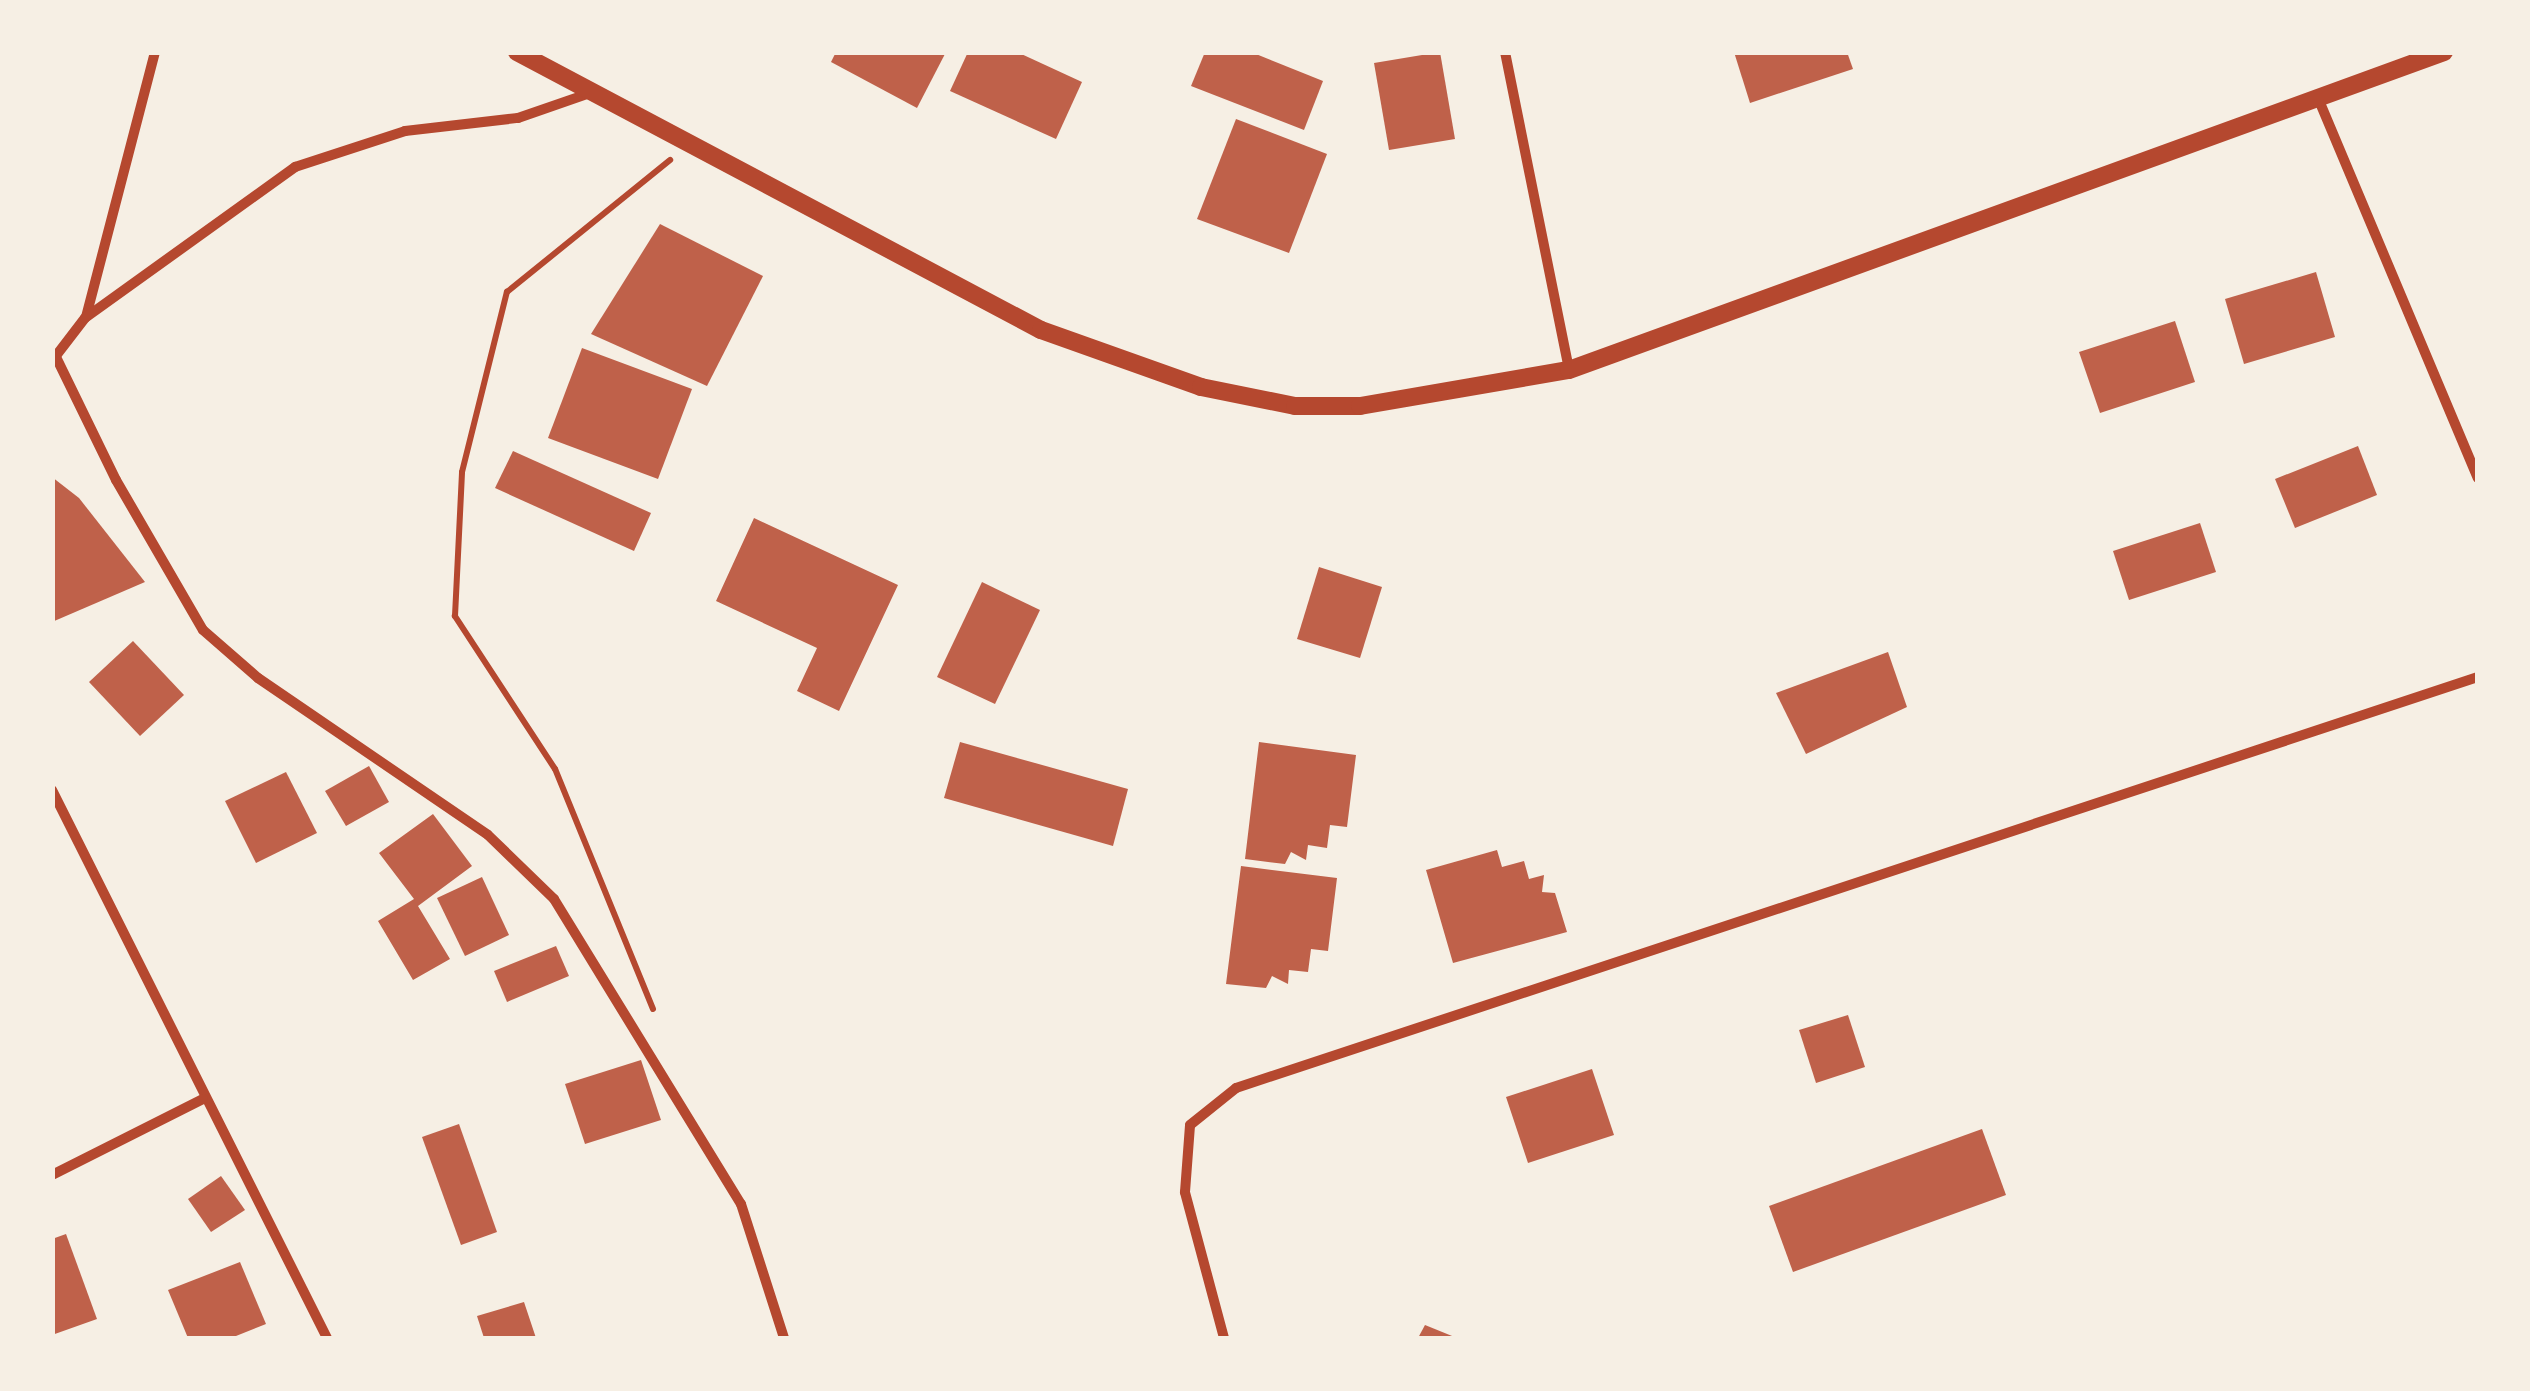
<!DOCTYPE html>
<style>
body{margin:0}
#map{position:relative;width:2530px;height:1391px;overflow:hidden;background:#f6efe4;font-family:"Public Sans",sans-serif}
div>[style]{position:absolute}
.building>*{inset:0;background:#bf614a}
.path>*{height:6px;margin:-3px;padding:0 3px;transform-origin:3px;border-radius:3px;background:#b5482f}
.minor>*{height:10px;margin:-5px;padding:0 5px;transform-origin:5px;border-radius:5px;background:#b5482f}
.tertiary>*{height:18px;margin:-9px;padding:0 9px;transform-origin:9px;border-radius:9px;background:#b5482f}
span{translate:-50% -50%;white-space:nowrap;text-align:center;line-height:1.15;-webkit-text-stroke:8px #f6efe4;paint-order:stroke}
.frame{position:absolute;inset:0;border:55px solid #f6efe4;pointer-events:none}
</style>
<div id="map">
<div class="building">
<i style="clip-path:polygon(836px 52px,946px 52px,917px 108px,831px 62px)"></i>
<i style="clip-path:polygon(968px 52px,1017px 52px,1082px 82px,1056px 139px,950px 91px)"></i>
<i style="clip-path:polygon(1205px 52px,1251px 52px,1323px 81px,1304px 130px,1191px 86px)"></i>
<i style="clip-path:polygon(1440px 52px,1455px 139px,1389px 150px,1374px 63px)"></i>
<i style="clip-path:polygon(1734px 52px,1847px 52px,1853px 69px,1750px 103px)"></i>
<i style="clip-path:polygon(1236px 119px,1327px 154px,1289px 253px,1197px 219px)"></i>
<i style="clip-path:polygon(660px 224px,763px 276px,707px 386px,591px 334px)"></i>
<i style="clip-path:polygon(2316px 272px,2335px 337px,2244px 364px,2225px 299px)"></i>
<i style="clip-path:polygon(2175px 321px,2195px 382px,2100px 413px,2079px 352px)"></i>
<i style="clip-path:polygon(582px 348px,692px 389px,658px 479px,548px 438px)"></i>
<i style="clip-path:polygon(2358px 446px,2377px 495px,2295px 528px,2275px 479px)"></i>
<i style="clip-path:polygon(513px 451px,651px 513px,634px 551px,495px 488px)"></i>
<i style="clip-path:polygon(52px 477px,79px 498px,145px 582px,52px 622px)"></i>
<i style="clip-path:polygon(754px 518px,898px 585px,839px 711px,797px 691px,817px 648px,716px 601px)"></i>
<i style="clip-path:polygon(2200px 523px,2216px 572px,2129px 600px,2113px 551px)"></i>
<i style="clip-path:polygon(1319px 567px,1382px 587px,1360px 658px,1297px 639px)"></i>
<i style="clip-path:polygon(982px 582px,1040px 610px,995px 704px,937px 677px)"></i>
<i style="clip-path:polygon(133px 641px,184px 695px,140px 736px,89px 682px)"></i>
<i style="clip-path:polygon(1888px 652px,1907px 707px,1806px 754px,1776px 693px)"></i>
<i style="clip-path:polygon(960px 742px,1128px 789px,1113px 846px,944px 798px)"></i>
<i style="clip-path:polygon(1259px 742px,1356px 755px,1347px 827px,1330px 825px,1327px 848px,1308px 845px,1306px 860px,1291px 852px,1285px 864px,1245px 859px)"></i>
<i style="clip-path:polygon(369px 766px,389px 802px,346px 826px,325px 791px)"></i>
<i style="clip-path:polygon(286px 772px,317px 833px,256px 863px,225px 801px)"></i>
<i style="clip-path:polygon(433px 814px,472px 866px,418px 906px,450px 959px,413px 980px,378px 921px,414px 899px,379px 853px)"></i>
<i style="clip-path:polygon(1497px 850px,1502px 867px,1524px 861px,1529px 879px,1544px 875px,1542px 892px,1555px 893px,1567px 932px,1453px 963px,1426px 870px)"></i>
<i style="clip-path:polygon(1241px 866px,1337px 878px,1328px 951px,1311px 949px,1308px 972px,1289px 970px,1288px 984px,1272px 976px,1266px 988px,1226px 984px)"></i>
<i style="clip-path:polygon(482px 877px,509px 935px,465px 956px,437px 898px)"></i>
<i style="clip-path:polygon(556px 946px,569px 976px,507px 1002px,494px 971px)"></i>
<i style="clip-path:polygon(1848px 1015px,1865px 1067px,1816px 1083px,1799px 1030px)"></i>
<i style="clip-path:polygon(641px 1060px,661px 1120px,585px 1144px,565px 1084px)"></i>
<i style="clip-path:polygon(1592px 1069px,1614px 1135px,1528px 1163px,1506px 1097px)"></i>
<i style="clip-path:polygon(459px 1124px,497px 1232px,461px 1245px,422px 1137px)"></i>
<i style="clip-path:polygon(1982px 1129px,2006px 1195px,1793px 1272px,1769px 1206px)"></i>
<i style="clip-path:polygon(221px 1176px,245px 1210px,211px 1232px,188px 1199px)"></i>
<i style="clip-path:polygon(66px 1234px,97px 1319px,52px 1335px,52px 1239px)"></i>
<i style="clip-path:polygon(240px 1262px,266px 1324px,231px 1338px,188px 1338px,168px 1290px)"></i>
<i style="clip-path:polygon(524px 1302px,536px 1338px,484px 1338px,477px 1316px)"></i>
<i style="clip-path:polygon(1425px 1325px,1457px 1338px,1418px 1338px)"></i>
</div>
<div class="path">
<i style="left:653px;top:1009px;width:259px;rotate:-112.2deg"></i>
<i style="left:555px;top:769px;width:183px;rotate:-123.2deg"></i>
<i style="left:455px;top:616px;width:144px;rotate:-87.2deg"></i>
<i style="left:462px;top:472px;width:186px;rotate:-76deg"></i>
<i style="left:507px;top:292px;width:210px;rotate:-39deg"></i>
</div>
<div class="minor">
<i style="left:1505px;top:52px;width:324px;rotate:78.6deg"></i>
<i style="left:2318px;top:98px;width:412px;rotate:67.2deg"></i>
<i style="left:86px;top:317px;width:274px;rotate:-75.4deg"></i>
<i style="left:56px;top:357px;width:137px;rotate:64deg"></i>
<i style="left:116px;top:480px;width:173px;rotate:59.9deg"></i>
<i style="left:203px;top:630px;width:73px;rotate:41.1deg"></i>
<i style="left:258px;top:678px;width:278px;rotate:34.3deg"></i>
<i style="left:488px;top:835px;width:92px;rotate:44.1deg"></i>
<i style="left:554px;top:899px;width:358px;rotate:58.5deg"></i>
<i style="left:741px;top:1204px;width:141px;rotate:72.2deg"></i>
<i style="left:52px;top:361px;width:54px;rotate:-52.5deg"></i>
<i style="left:85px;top:318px;width:259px;rotate:-35.7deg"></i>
<i style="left:295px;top:167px;width:116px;rotate:-18.1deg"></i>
<i style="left:405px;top:131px;width:114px;rotate:-6.6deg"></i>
<i style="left:518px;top:118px;width:79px;rotate:-19.1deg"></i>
<i style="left:52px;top:790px;width:613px;rotate:63.35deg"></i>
<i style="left:52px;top:1175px;width:169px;rotate:-26.7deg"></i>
<i style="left:1224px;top:1338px;width:151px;rotate:-105deg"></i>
<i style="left:1185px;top:1192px;width:67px;rotate:-85.7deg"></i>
<i style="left:1190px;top:1125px;width:59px;rotate:-38.8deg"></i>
<i style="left:1236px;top:1088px;width:1308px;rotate:-18.31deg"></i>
</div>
<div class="tertiary">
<i style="left:517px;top:52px;width:593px;rotate:27.95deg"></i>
<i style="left:1041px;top:330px;width:170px;rotate:19.6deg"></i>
<i style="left:1201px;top:387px;width:96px;rotate:11.4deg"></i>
<i style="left:1295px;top:406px;width:65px"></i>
<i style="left:1360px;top:406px;width:212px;rotate:-9.8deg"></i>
<i style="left:1569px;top:370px;width:931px;rotate:-19.97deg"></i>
</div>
<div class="frame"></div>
</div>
